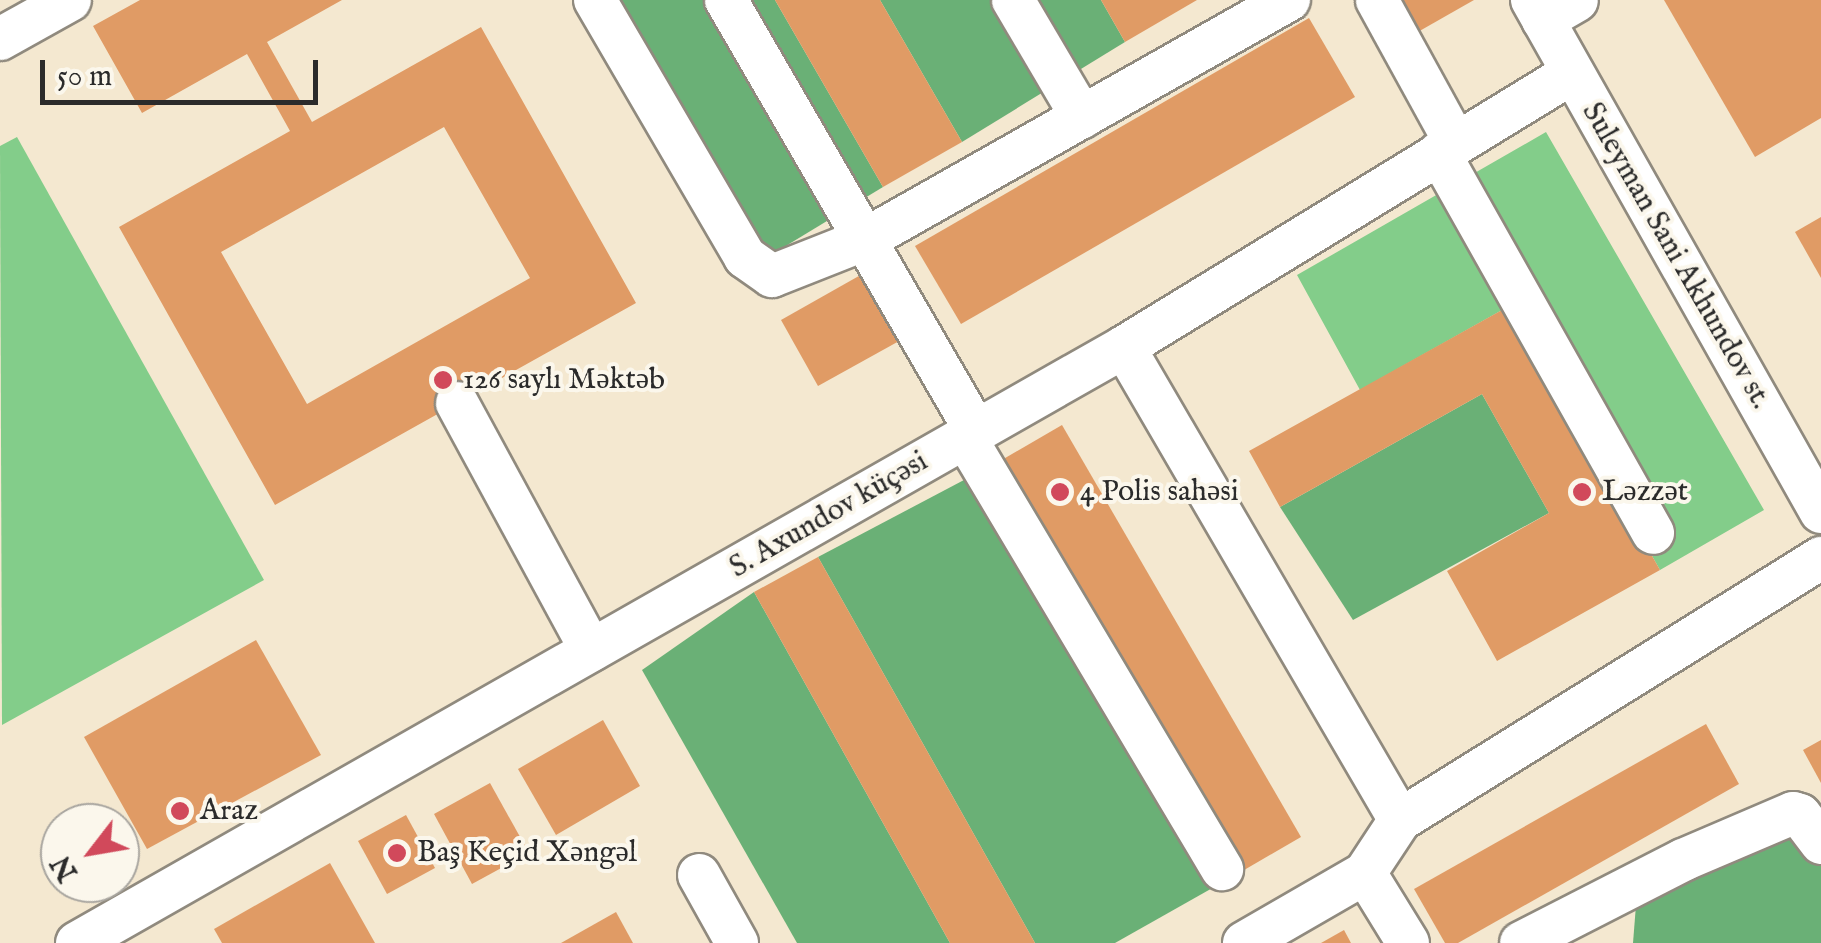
<!DOCTYPE html>
<meta charset="utf-8">
<style>
body{margin:0}
#map{position:relative;width:1821px;height:943px;overflow:hidden;background:#f4e8d0;font-family:"IM FELL English",serif}
div>[style]{position:absolute}
.green>*{inset:0;background:#83cd8a}
.forest>*{inset:0;background:#6ab076}
.building>*{inset:0;background:#e09b65}
.roads{filter:drop-shadow(2px 0 #908a7e) drop-shadow(-2px 0 #908a7e) drop-shadow(0 2px #908a7e) drop-shadow(0 -2px #908a7e)}
.minor>*{height:42px;margin:-21px;padding:0 21px;transform-origin:21px;border-radius:21px;background:#fff}
.dots>*{width:28px;height:28px;translate:-50% -50%;box-sizing:border-box;border:5px solid #fbf7ec;border-radius:50%}
span{translate:-50% -50%;white-space:nowrap;text-align:center;line-height:1.15;-webkit-text-stroke:8px #fbf7ec;paint-order:stroke}
.street-label{font-size:30px;color:#2b2b2b}
.poi-label{font-size:30px;color:#2b2b2b}
.left{translate:0 -50%;text-align:left}
.north{position:absolute;left:40px;top:803px;width:100px;height:100px;box-sizing:border-box;background:#fbf7ec;border:2px solid #a8a59f;border-radius:50%;rotate:239deg;font-size:28px;font-weight:700;line-height:40px;text-align:center;color:#2b2b2b}
.north::after{content:'';display:block;margin:auto;width:35px;height:45px;background:#d1495b;clip-path:polygon(50% 0,100% 100%,50% 72%,0 100%)}
.scale{position:absolute;left:40px;top:60px;width:278px;height:45px;box-sizing:border-box;border:5px solid #2b2b2b;border-top:0;padding-left:12px;font-size:30px;line-height:35px;white-space:nowrap;color:#2b2b2b;-webkit-text-stroke:8px #fbf7ec;paint-order:stroke}
</style>
<div id="map">
<div class="green">
<i style="clip-path:polygon(1546px 132px,1764px 510px,1660px 570px,1511px 305px,1360px 390px,1297px 275px)"></i>
<i style="clip-path:polygon(17px 137px,264px 580px,2px 725px,0 146px)"></i>
</div>
<div class="forest">
<i style="clip-path:polygon(620px 0,775px 0,883px 187px,766px 258px)"></i>
<i style="clip-path:polygon(880px 0,1101px 0,1125px 42px,962px 142px)"></i>
<i style="clip-path:polygon(1482px 394px,1549px 513px,1353px 620px,1280px 507px)"></i>
<i style="clip-path:polygon(1000px 461px,1239px 873px,1115px 943px,1035px 943px,818px 557px)"></i>
<i style="clip-path:polygon(754px 592px,950px 943px,797px 943px,642px 670px)"></i>
<i style="clip-path:polygon(1821px 816px,1821px 943px,1633px 943px,1636px 905px)"></i>
</div>
<div class="building">
<i style="clip-path:polygon(evenodd,140px 0,342px 0,267px 42px,312px 122px,481px 27px,636px 303px,275px 505px,119px 227px,290px 131px,247px 54px,142px 113px,93px 26px,140px 0,444px 127px,530px 278px,307px 404px,221px 252px,444px 127px)"></i>
<i style="clip-path:polygon(775px 0,880px 0,962px 142px,883px 187px)"></i>
<i style="clip-path:polygon(1101px 0,1197px 0,1125px 42px)"></i>
<i style="clip-path:polygon(1387px 0,1474px 0,1409px 37px)"></i>
<i style="clip-path:polygon(1664px 0,1821px 0,1821px 118px,1755px 157px)"></i>
<i style="clip-path:polygon(1309px 18px,1355px 97px,961px 324px,915px 246px)"></i>
<i style="clip-path:polygon(1821px 217px,1821px 278px,1795px 232px)"></i>
<i style="clip-path:polygon(873px 268px,910px 335px,818px 386px,781px 320px)"></i>
<i style="clip-path:polygon(1511px 305px,1660px 570px,1497px 661px,1447px 571px,1549px 513px,1482px 394px,1280px 507px,1249px 451px)"></i>
<i style="clip-path:polygon(1062px 425px,1301px 837px,1239px 873px,1000px 461px)"></i>
<i style="clip-path:polygon(818px 557px,1035px 943px,950px 943px,754px 592px)"></i>
<i style="clip-path:polygon(256px 640px,321px 755px,147px 849px,84px 737px)"></i>
<i style="clip-path:polygon(603px 720px,640px 786px,556px 835px,518px 769px)"></i>
<i style="clip-path:polygon(1706px 724px,1739px 784px,1458px 943px,1445px 943px,1414px 889px)"></i>
<i style="clip-path:polygon(1821px 740px,1821px 783px,1803px 750px)"></i>
<i style="clip-path:polygon(490px 783px,529px 853px,472px 884px,434px 814px)"></i>
<i style="clip-path:polygon(406px 815px,435px 868px,387px 894px,358px 841px)"></i>
<i style="clip-path:polygon(330px 863px,375px 943px,222px 943px,214px 929px)"></i>
<i style="clip-path:polygon(616px 912px,633px 943px,561px 943px)"></i>
<i style="clip-path:polygon(1344px 930px,1351px 943px,1321px 943px)"></i>
</div>
<div class="roads">
<div class="minor">
<i style="left:595px;top:0;width:298px;rotate:59.7deg"></i>
<i style="left:745px;top:257px;width:33px;rotate:35deg"></i>
<i style="left:772px;top:276px;width:101px;rotate:-21.5deg"></i>
<i style="left:866px;top:239px;width:486px;rotate:-29.5deg"></i>
<i style="left:726px;top:0;width:498px;rotate:59.9deg"></i>
<i style="left:1013px;top:0;width:136px;rotate:59.5deg"></i>
<i style="left:1377px;top:0;width:162px;rotate:61.2deg"></i>
<i style="left:1532px;top:0;width:588px;rotate:60.56deg"></i>
<i style="left:1543px;top:20px;width:39px;rotate:-30deg"></i>
<i style="left:0;top:39px;width:80px;rotate:-29.1deg"></i>
<i style="left:1439px;top:153px;width:436px;rotate:60.6deg"></i>
<i style="left:1124px;top:347px;width:548px;rotate:59.74deg"></i>
<i style="left:457px;top:403px;width:281px;rotate:61.5deg"></i>
<i style="left:965px;top:437px;width:503px;rotate:59.25deg"></i>
<i style="left:1365px;top:873px;width:82px;rotate:58.4deg"></i>
<i style="left:699px;top:875px;width:78px;rotate:60.8deg"></i>
<i style="left:77px;top:943px;width:1205px;rotate:-29.65deg"></i>
<i style="left:1124px;top:347px;width:525px;rotate:-31.45deg"></i>
<i style="left:1244px;top:943px;width:140px;rotate:-30deg"></i>
<i style="left:1365px;top:873px;width:64px;rotate:-56.6deg"></i>
<i style="left:1400px;top:820px;width:496px;rotate:-31.9deg"></i>
<i style="left:1521px;top:943px;width:182px;rotate:-27.1deg"></i>
<i style="left:1683px;top:860px;width:120px;rotate:-23.1deg"></i>
<i style="left:1793px;top:813px;width:7px;rotate:16deg"></i>
<i style="left:1800px;top:815px;width:35px;rotate:53deg"></i>
</div>
</div>
<div class="dots">
<i style="left:443px;top:380px;background:#d1495b"></i>
<i style="left:1060px;top:492px;background:#d1495b"></i>
<i style="left:1582px;top:492px;background:#d1495b"></i>
<i style="left:180px;top:811px;background:#d1495b"></i>
<i style="left:397px;top:853px;background:#d1495b"></i>
</div>
<div class="street-label">
<span style="left:1676px;top:256px;rotate:60deg">Suleyman Sani Akhundov st.</span>
<span style="left:829px;top:515px;rotate:-30deg">S. Axundov küçəsi</span>
</div>
<div class="poi-label">
<span class="left" style="left:463px;top:380px">126 saylı Məktəb</span>
<span class="left" style="left:1080px;top:492px">4 Polis sahəsi</span>
<span class="left" style="left:1602px;top:492px">Ləzzət</span>
<span class="left" style="left:200px;top:811px">Araz</span>
<span class="left" style="left:417px;top:853px">Baş Keçid Xəngəl</span>
</div>
<div class="north">N</div>
<div class="scale">50 m</div>
</div>
